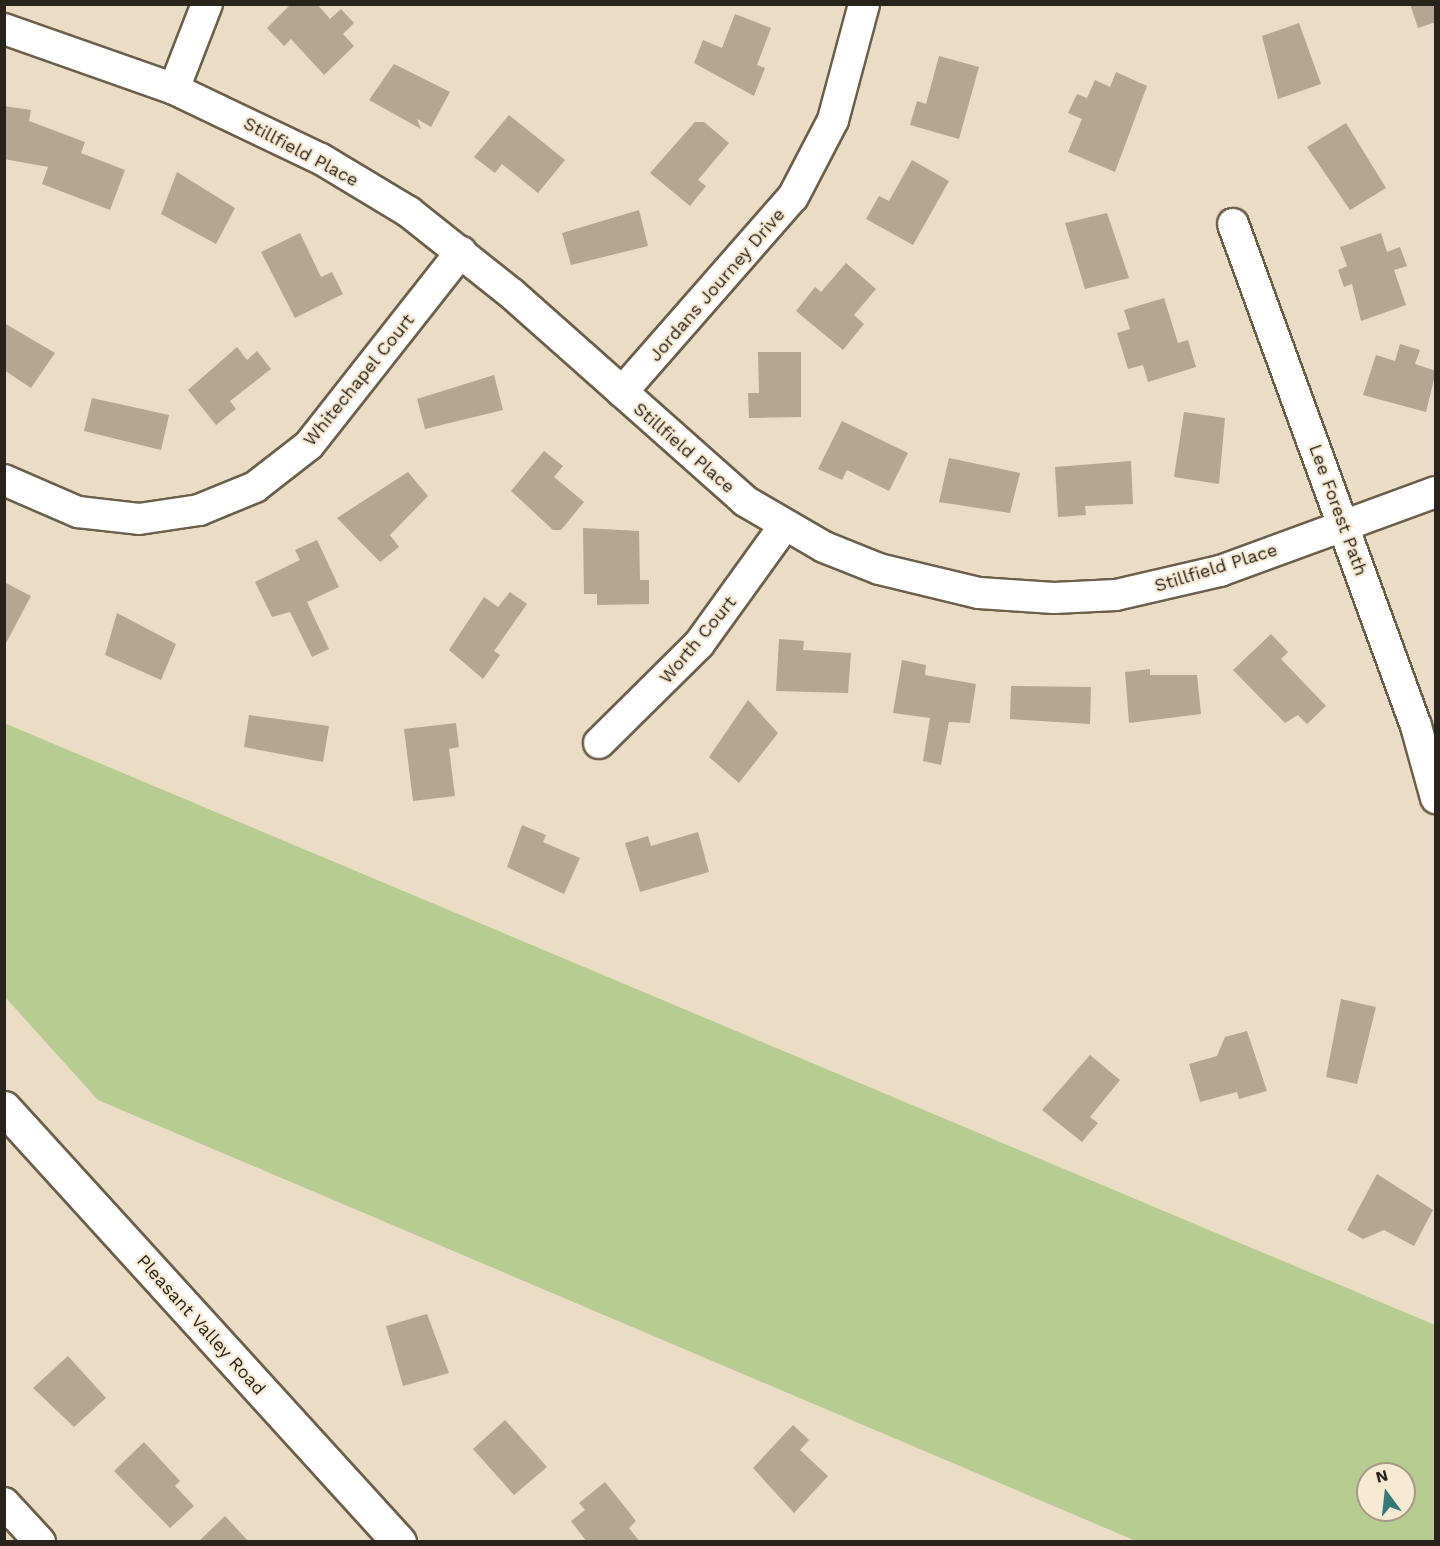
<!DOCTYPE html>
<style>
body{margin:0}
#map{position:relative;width:1440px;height:1546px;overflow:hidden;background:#ebdcc5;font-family:"Work Sans",sans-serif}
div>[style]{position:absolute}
.green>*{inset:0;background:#b7cc91}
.building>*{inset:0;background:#b4a690}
.roads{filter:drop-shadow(2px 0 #6c5f4a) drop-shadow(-2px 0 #6c5f4a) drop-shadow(0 2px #6c5f4a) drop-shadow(0 -2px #6c5f4a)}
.street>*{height:30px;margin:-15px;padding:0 15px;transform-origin:15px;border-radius:15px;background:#fff}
.secondary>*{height:33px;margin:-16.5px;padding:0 16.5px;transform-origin:16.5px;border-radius:16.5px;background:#fff}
span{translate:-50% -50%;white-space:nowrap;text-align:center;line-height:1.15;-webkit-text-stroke:4.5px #f8e9d2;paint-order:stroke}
.street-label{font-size:18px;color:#29241b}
.frame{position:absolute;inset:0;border:6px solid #29241b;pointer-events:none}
.north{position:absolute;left:1356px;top:1462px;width:60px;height:60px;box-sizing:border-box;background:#f8e9d2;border:2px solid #a59a89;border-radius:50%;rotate:345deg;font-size:16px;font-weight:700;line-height:24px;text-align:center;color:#29241b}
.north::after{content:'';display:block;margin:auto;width:21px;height:27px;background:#337b78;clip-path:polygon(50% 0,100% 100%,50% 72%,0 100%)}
</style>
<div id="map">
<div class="green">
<i style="clip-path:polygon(evenodd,4px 723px,1435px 1325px,1435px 1541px,1136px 1541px,98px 1100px,5px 997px,4px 723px,1368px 1474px,1404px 1474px,1404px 1510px,1368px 1510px,1368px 1474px)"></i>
</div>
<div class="building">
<i style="clip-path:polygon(291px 4px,317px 4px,330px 19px,341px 9px,354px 23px,343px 34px,354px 46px,324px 75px,291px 39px,284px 46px,267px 28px)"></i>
<i style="clip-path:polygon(1410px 4px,1436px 4px,1436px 22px,1418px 28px)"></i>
<i style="clip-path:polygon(735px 14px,771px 28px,757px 65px,765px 68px,754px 96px,694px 63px,703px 40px,722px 48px)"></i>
<i style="clip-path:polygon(1299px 23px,1321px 84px,1278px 99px,1262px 36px)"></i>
<i style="clip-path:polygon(939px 56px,979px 67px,959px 139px,910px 125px,917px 101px,926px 104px)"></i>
<i style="clip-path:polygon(394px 64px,450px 92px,431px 127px,417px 119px,421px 129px,369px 100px)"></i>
<i style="clip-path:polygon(1116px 72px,1147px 86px,1115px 172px,1068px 152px,1082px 119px,1068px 113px,1077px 94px,1087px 98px,1095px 80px,1110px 87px)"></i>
<i style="clip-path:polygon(4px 106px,31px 110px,29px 121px,85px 142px,81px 153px,125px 170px,110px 210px,42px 184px,48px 167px,4px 159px)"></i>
<i style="clip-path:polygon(509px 115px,565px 160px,538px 193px,502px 164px,495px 173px,474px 157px)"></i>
<i style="clip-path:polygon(695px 122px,704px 122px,729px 143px,698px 180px,706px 186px,690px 206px,650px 173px)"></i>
<i style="clip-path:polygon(1346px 123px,1386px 188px,1350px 210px,1307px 147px)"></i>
<i style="clip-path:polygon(912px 160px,949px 181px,913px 245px,866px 219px,879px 196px,889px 201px)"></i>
<i style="clip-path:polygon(177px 172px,235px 208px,216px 244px,161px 214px)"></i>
<i style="clip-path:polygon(639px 210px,648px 246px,571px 265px,562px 233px)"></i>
<i style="clip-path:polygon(1107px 213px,1129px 278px,1085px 289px,1065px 223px)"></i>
<i style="clip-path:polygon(300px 233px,321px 277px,332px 272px,343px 294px,295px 318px,261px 252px)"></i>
<i style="clip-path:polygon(1381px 233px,1387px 252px,1400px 247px,1407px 266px,1394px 270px,1406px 305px,1361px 321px,1352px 284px,1344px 287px,1338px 270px,1347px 266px,1340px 247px)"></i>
<i style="clip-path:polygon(846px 263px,876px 289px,854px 315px,864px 324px,843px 350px,796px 311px,815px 287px,821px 292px)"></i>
<i style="clip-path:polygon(1164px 298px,1178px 343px,1188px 340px,1196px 367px,1148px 382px,1143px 365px,1128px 369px,1117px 333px,1130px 329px,1124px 310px)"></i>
<i style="clip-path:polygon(4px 323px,55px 353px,31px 388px,4px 370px)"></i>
<i style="clip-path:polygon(1400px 344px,1420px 350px,1415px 364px,1436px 371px,1426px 412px,1363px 395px,1376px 355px,1395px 361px)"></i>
<i style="clip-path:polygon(237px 347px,247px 360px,257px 351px,271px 369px,230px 401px,236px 409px,216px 425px,188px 390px)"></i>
<i style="clip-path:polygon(758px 352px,801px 352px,801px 417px,749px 418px,748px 393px,759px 393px)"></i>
<i style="clip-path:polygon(494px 375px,503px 410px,425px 429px,417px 399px)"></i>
<i style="clip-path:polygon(92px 398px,169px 415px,161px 450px,84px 431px)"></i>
<i style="clip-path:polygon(1184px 412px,1225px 418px,1219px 484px,1174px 477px)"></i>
<i style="clip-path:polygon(842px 421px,908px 453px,889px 491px,847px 470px,842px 480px,818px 469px)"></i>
<i style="clip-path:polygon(544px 451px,563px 466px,554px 477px,584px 502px,561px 530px,553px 530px,511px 491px)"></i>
<i style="clip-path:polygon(949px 458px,1020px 473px,1010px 513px,939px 502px)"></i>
<i style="clip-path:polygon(1131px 461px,1133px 504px,1085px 506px,1086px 515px,1058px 517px,1055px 467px)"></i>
<i style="clip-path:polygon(408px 472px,428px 496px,390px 535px,399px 547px,380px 562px,337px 518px)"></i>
<i style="clip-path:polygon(583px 528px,639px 531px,640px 580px,649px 580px,649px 604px,597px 605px,597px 594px,584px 594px)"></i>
<i style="clip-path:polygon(317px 540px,339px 587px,307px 602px,329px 649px,312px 657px,290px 612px,272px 617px,255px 582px,300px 560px,295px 550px)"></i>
<i style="clip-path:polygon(4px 582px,31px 596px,4px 647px)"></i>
<i style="clip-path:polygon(510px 592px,527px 604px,494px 651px,500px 655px,483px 679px,449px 650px,484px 597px,498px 607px)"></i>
<i style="clip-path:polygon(117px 613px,176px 644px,161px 680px,105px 655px)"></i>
<i style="clip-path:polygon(1271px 634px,1288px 652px,1281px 659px,1326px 706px,1307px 724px,1298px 715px,1285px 723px,1233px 670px)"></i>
<i style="clip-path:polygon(779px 639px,804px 641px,803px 650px,851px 653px,848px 693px,776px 691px)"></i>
<i style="clip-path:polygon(902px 660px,926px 665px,925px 675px,976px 684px,970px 723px,949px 722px,941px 765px,923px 761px,930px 718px,893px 713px)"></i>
<i style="clip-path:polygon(1150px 669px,1150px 675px,1197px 675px,1201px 714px,1129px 723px,1125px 672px)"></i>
<i style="clip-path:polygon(1011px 686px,1091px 687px,1090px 724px,1010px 719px)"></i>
<i style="clip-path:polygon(748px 700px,778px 733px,739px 783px,709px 757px)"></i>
<i style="clip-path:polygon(249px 715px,329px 726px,323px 762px,244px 747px)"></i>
<i style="clip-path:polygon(456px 723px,459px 747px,449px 749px,455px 796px,413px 801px,404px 729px)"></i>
<i style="clip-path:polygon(522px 825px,546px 835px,543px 842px,580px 858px,564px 894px,507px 867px)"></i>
<i style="clip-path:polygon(698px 832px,709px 872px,640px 892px,625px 843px,648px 836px,651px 846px)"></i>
<i style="clip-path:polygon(1341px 999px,1376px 1007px,1357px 1084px,1326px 1077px)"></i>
<i style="clip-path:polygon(1247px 1031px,1267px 1091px,1239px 1099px,1237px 1092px,1200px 1102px,1189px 1064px,1217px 1056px,1225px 1037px)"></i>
<i style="clip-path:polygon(1090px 1055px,1120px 1080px,1090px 1117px,1098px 1123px,1082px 1142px,1042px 1110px)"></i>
<i style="clip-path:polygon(1377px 1174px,1433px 1210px,1414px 1246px,1384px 1230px,1363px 1239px,1347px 1230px)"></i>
<i style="clip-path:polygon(427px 1314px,449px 1373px,403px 1386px,386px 1326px)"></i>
<i style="clip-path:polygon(68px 1356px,106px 1398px,74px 1427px,33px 1388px)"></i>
<i style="clip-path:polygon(505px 1420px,547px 1467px,514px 1495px,473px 1449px)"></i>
<i style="clip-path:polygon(793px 1425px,809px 1440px,800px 1450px,828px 1476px,794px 1513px,753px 1468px)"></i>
<i style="clip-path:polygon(144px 1442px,180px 1481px,175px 1486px,194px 1506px,170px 1528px,114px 1471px)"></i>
<i style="clip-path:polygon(605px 1482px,636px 1521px,629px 1528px,640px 1542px,587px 1542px,571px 1521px,585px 1510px,579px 1503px)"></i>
<i style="clip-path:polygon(225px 1516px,249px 1542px,198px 1542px)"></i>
</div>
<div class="roads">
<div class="street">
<i style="left:4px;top:29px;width:180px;rotate:19.4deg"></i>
<i style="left:174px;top:89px;width:163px;rotate:25.5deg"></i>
<i style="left:321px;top:159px;width:103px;rotate:31.1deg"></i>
<i style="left:409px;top:212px;width:130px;rotate:38.5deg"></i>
<i style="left:511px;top:293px;width:313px;rotate:41.6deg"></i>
<i style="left:745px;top:501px;width:91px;rotate:30.2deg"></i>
<i style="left:824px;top:547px;width:59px;rotate:21.8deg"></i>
<i style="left:879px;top:569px;width:103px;rotate:13.5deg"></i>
<i style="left:979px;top:593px;width:75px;rotate:3.8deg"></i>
<i style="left:1054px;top:598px;width:62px;rotate:-2.8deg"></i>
<i style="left:1116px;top:595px;width:107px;rotate:-13deg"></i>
<i style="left:1220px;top:571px;width:230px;rotate:-20.1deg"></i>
<i style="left:174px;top:89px;width:91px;rotate:-68.8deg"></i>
<i style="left:1233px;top:224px;width:534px;rotate:69.97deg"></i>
<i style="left:1416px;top:726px;width:75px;rotate:74.5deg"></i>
<i style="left:622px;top:392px;width:259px;rotate:-48.8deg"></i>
<i style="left:793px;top:197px;width:87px;rotate:-62.5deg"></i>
<i style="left:833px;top:120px;width:120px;rotate:-75deg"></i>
<i style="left:4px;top:480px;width:81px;rotate:23.4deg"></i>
<i style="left:78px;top:512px;width:61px;rotate:6.5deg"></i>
<i style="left:139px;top:519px;width:61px;rotate:-8.5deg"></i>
<i style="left:199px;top:510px;width:61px;rotate:-22.3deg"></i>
<i style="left:255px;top:487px;width:68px;rotate:-37.9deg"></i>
<i style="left:309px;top:445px;width:246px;rotate:-51.8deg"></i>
<i style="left:599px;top:743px;width:141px;rotate:-44.7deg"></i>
<i style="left:699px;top:644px;width:145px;rotate:-54.2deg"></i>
<i style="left:4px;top:1503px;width:53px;rotate:47.3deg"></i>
</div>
<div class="secondary">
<i style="left:4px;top:1108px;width:587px;rotate:47.69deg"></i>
</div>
</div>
<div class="street-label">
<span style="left:301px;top:152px;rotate:28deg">Stillfield Place</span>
<span style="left:717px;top:285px;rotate:-49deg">Jordans Journey Drive</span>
<span style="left:359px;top:380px;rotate:-51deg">Whitechapel Court</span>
<span style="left:684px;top:448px;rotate:41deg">Stillfield Place</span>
<span style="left:1338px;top:510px;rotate:70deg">Lee Forest Path</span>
<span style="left:1216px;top:568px;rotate:-17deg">Stillfield Place</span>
<span style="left:698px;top:640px;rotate:-50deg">Worth Court</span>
<span style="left:201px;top:1325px;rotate:48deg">Pleasant Valley Road</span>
</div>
<div class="frame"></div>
<div class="north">N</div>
</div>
